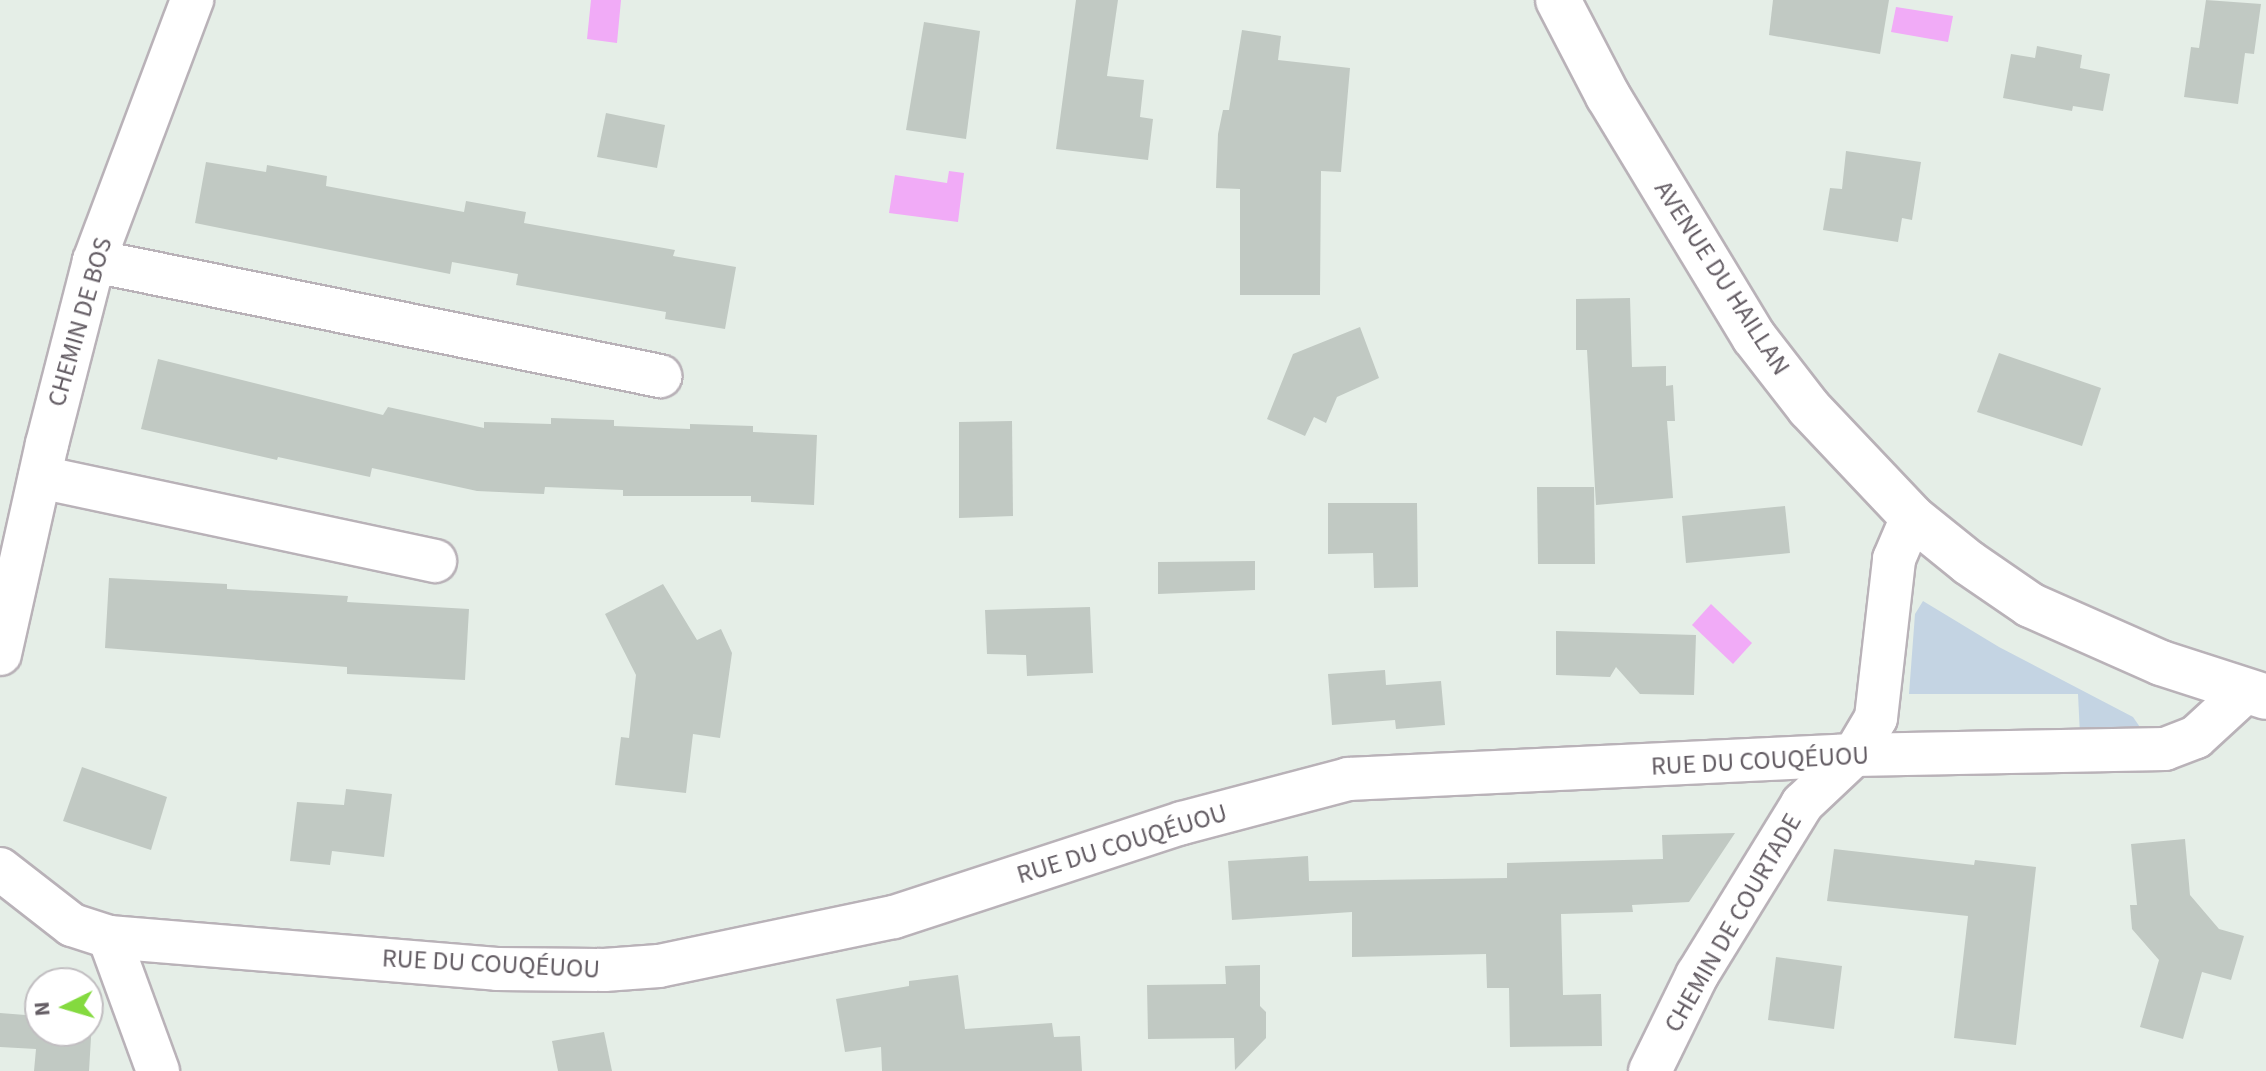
<!DOCTYPE html>
<meta charset="utf-8">
<style>
body{margin:0}
#map{position:relative;width:2266px;height:1071px;overflow:hidden;background:#e5eee7;font-family:"Source Sans 3",sans-serif}
div>[style]{position:absolute}
.green>*{inset:0;background:#c4d4e3}
.water>*{inset:0;background:#f1abf7}
.building>*{inset:0;background:#c1c9c3}
.roads{filter:drop-shadow(2px 0 #b9b2b8) drop-shadow(-2px 0 #b9b2b8) drop-shadow(0 2px #b9b2b8) drop-shadow(0 -2px #b9b2b8)}
.minor>*{height:42px;margin:-21px;padding:0 21px;transform-origin:21px;border-radius:21px;background:#fff}
.tertiary>*{height:44px;margin:-22px;padding:0 22px;transform-origin:22px;border-radius:22px;background:#fff}
span{translate:-50% -50%;white-space:nowrap;text-align:center;line-height:1.15;-webkit-text-stroke:7px #fff;paint-order:stroke}
.street-label{font-size:26px;color:#645d64}
.north{position:absolute;left:24px;top:967px;width:80px;height:80px;box-sizing:border-box;background:#fff;border:2px solid #c1bec1;border-radius:50%;rotate:265deg;font-size:22px;font-weight:700;line-height:32px;text-align:center;color:#645d64}
.north::after{content:'';display:block;margin:auto;width:28px;height:36px;background:#84da3f;clip-path:polygon(50% 0,100% 100%,50% 72%,0 100%)}
</style>
<div id="map">
<div class="green">
<i style="clip-path:polygon(1923px 601px,1999px 647px,2133px 717px,2144px 733px,2080px 735px,2078px 694px,1909px 694px,1915px 614px)"></i>
</div>
<div class="water">
<i style="clip-path:polygon(591px 0,621px 0,617px 43px,587px 39px)"></i>
<i style="clip-path:polygon(1896px 7px,1953px 16px,1948px 42px,1891px 32px)"></i>
<i style="clip-path:polygon(949px 171px,964px 173px,958px 222px,889px 213px,895px 175px,947px 183px)"></i>
<i style="clip-path:polygon(1711px 604px,1752px 643px,1733px 664px,1692px 625px)"></i>
</div>
<div class="building">
<i style="clip-path:polygon(1076px 0,1118px 0,1107px 76px,1144px 80px,1140px 117px,1153px 119px,1148px 160px,1056px 149px)"></i>
<i style="clip-path:polygon(1773px 0,1889px 0,1880px 54px,1769px 35px)"></i>
<i style="clip-path:polygon(2206px 0,2261px 4px,2254px 54px,2245px 53px,2238px 104px,2184px 97px,2191px 47px,2199px 48px)"></i>
<i style="clip-path:polygon(924px 22px,980px 31px,966px 139px,906px 130px)"></i>
<i style="clip-path:polygon(1242px 30px,1281px 36px,1278px 60px,1350px 68px,1341px 172px,1321px 171px,1320px 295px,1240px 295px,1240px 189px,1216px 188px,1218px 134px,1223px 110px,1229px 110px)"></i>
<i style="clip-path:polygon(2037px 46px,2082px 55px,2080px 68px,2110px 74px,2103px 111px,2073px 106px,2072px 111px,2003px 98px,2011px 54px,2035px 58px)"></i>
<i style="clip-path:polygon(606px 113px,665px 125px,657px 168px,597px 157px)"></i>
<i style="clip-path:polygon(1846px 151px,1921px 162px,1912px 220px,1902px 218px,1898px 242px,1823px 230px,1830px 188px,1842px 189px)"></i>
<i style="clip-path:polygon(206px 162px,266px 172px,267px 165px,327px 176px,326px 186px,464px 212px,466px 201px,526px 212px,524px 223px,675px 250px,673px 256px,736px 267px,725px 329px,665px 319px,666px 312px,516px 285px,518px 274px,452px 262px,450px 274px,195px 223px)"></i>
<i style="clip-path:polygon(1630px 298px,1632px 367px,1666px 366px,1666px 386px,1673px 385px,1675px 421px,1667px 421px,1673px 498px,1596px 505px,1587px 350px,1576px 350px,1576px 299px)"></i>
<i style="clip-path:polygon(1360px 327px,1379px 378px,1337px 397px,1326px 423px,1314px 417px,1305px 436px,1267px 419px,1293px 354px)"></i>
<i style="clip-path:polygon(1999px 353px,2101px 388px,2082px 446px,1977px 412px)"></i>
<i style="clip-path:polygon(158px 359px,383px 415px,388px 407px,484px 428px,484px 422px,551px 424px,551px 418px,614px 420px,614px 426px,690px 429px,690px 424px,753px 426px,753px 432px,817px 435px,814px 505px,751px 502px,751px 496px,623px 496px,623px 490px,545px 487px,544px 494px,477px 491px,372px 468px,370px 477px,278px 457px,277px 460px,141px 429px)"></i>
<i style="clip-path:polygon(1012px 421px,1013px 516px,959px 518px,959px 422px)"></i>
<i style="clip-path:polygon(1537px 487px,1594px 487px,1595px 564px,1538px 564px)"></i>
<i style="clip-path:polygon(1328px 503px,1417px 503px,1418px 587px,1374px 588px,1373px 553px,1328px 554px)"></i>
<i style="clip-path:polygon(1785px 506px,1790px 553px,1686px 563px,1682px 516px)"></i>
<i style="clip-path:polygon(1255px 561px,1255px 590px,1158px 594px,1158px 562px)"></i>
<i style="clip-path:polygon(109px 578px,227px 584px,227px 589px,348px 596px,347px 602px,469px 609px,465px 680px,347px 674px,347px 667px,105px 648px)"></i>
<i style="clip-path:polygon(663px 584px,697px 640px,721px 629px,732px 653px,720px 738px,693px 734px,686px 793px,615px 785px,621px 737px,629px 738px,636px 675px,605px 614px)"></i>
<i style="clip-path:polygon(1090px 607px,1093px 673px,1027px 676px,1026px 655px,987px 654px,985px 610px)"></i>
<i style="clip-path:polygon(1556px 631px,1696px 635px,1694px 695px,1640px 694px,1616px 667px,1610px 677px,1556px 675px)"></i>
<i style="clip-path:polygon(1385px 670px,1386px 685px,1441px 681px,1445px 725px,1396px 729px,1395px 720px,1332px 725px,1328px 674px)"></i>
<i style="clip-path:polygon(82px 767px,167px 797px,151px 850px,63px 821px)"></i>
<i style="clip-path:polygon(346px 789px,392px 794px,384px 857px,332px 851px,330px 865px,290px 861px,297px 802px,344px 805px)"></i>
<i style="clip-path:polygon(1735px 833px,1689px 902px,1632px 905px,1633px 912px,1561px 914px,1563px 995px,1601px 994px,1602px 1046px,1510px 1047px,1509px 988px,1487px 988px,1486px 954px,1352px 957px,1352px 912px,1232px 920px,1228px 861px,1308px 856px,1309px 881px,1507px 878px,1507px 863px,1663px 859px,1662px 835px)"></i>
<i style="clip-path:polygon(2185px 839px,2190px 895px,2219px 929px,2244px 936px,2231px 980px,2202px 972px,2183px 1039px,2140px 1027px,2159px 960px,2132px 929px,2130px 905px,2137px 905px,2131px 844px)"></i>
<i style="clip-path:polygon(1834px 849px,1974px 865px,1975px 860px,2036px 867px,2016px 1045px,1954px 1038px,1968px 916px,1827px 901px)"></i>
<i style="clip-path:polygon(1776px 957px,1842px 966px,1834px 1029px,1768px 1020px)"></i>
<i style="clip-path:polygon(1260px 965px,1260px 1006px,1266px 1012px,1266px 1038px,1235px 1070px,1234px 1038px,1148px 1039px,1147px 985px,1226px 984px,1225px 966px)"></i>
<i style="clip-path:polygon(958px 975px,965px 1029px,1052px 1023px,1054px 1037px,1080px 1036px,1082px 1071px,882px 1071px,881px 1047px,845px 1052px,836px 999px,909px 986px,909px 981px)"></i>
<i style="clip-path:polygon(38px 1002px,40px 1031px,88px 1031px,88px 1003px,93px 1004px,89px 1071px,34px 1071px,36px 1049px,0 1047px,0 1013px,38px 1016px)"></i>
<i style="clip-path:polygon(604px 1032px,612px 1071px,558px 1071px,552px 1041px)"></i>
</div>
<div class="roads">
<div class="minor">
<i style="left:94px;top:261px;width:578px;rotate:11.49deg"></i>
<i style="left:40px;top:477px;width:404px;rotate:12deg"></i>
<i style="left:0;top:654px;width:215px;rotate:-77.4deg"></i>
<i style="left:47px;top:444px;width:189px;rotate:-75.6deg"></i>
<i style="left:94px;top:261px;width:279px;rotate:-69.4deg"></i>
<i style="left:0;top:869px;width:91px;rotate:37.9deg"></i>
<i style="left:72px;top:925px;width:39px;rotate:18deg"></i>
<i style="left:109px;top:937px;width:389px;rotate:4.7deg"></i>
<i style="left:497px;top:969px;width:107px;rotate:0.5deg"></i>
<i style="left:604px;top:970px;width:55px;rotate:-4.2deg"></i>
<i style="left:659px;top:966px;width:240px;rotate:-11.8deg"></i>
<i style="left:894px;top:917px;width:303px;rotate:-18.1deg"></i>
<i style="left:1182px;top:823px;width:172px;rotate:-14.8deg"></i>
<i style="left:1348px;top:779px;width:507px;rotate:-2.72deg"></i>
<i style="left:1854px;top:755px;width:311px;rotate:-1.1deg"></i>
<i style="left:2165px;top:749px;width:33px;rotate:-21deg"></i>
<i style="left:2196px;top:737px;width:68px;rotate:-42.6deg"></i>
<i style="left:109px;top:937px;width:143px;rotate:69.9deg"></i>
<i style="left:1650px;top:1071px;width:107px;rotate:-63.9deg"></i>
<i style="left:1697px;top:975px;width:201px;rotate:-58.4deg"></i>
<i style="left:1802px;top:804px;width:71px;rotate:-43.3deg"></i>
<i style="left:1854px;top:755px;width:43px;rotate:-59.3deg"></i>
<i style="left:1876px;top:718px;width:160px;rotate:-83.5deg"></i>
<i style="left:1894px;top:559px;width:46px;rotate:-66.8deg"></i>
</div>
<div class="tertiary">
<i style="left:1558px;top:0;width:108px;rotate:62.5deg"></i>
<i style="left:1608px;top:96px;width:282px;rotate:58.8deg"></i>
<i style="left:1754px;top:337px;width:90px;rotate:52.2deg"></i>
<i style="left:1809px;top:408px;width:150px;rotate:46.6deg"></i>
<i style="left:1912px;top:517px;width:73px;rotate:38.9deg"></i>
<i style="left:1969px;top:563px;width:74px;rotate:34.5deg"></i>
<i style="left:2030px;top:605px;width:143px;rotate:23.9deg"></i>
<i style="left:2161px;top:663px;width:110px;rotate:17.9deg"></i>
</div>
</div>
<div class="street-label">
<span style="left:1722px;top:278px;rotate:57deg">AVENUE DU HAILLAN</span>
<span style="left:80px;top:322px;rotate:-74deg">CHEMIN DE BOS</span>
<span style="left:1760px;top:761px;rotate:-3deg">RUE DU COUQÉUOU</span>
<span style="left:1122px;top:844px;rotate:-17deg">RUE DU COUQÉUOU</span>
<span style="left:1733px;top:923px;rotate:-60deg">CHEMIN DE COURTADE</span>
<span style="left:491px;top:964px;rotate:3deg">RUE DU COUQÉUOU</span>
</div>
<div class="north">N</div>
</div>
